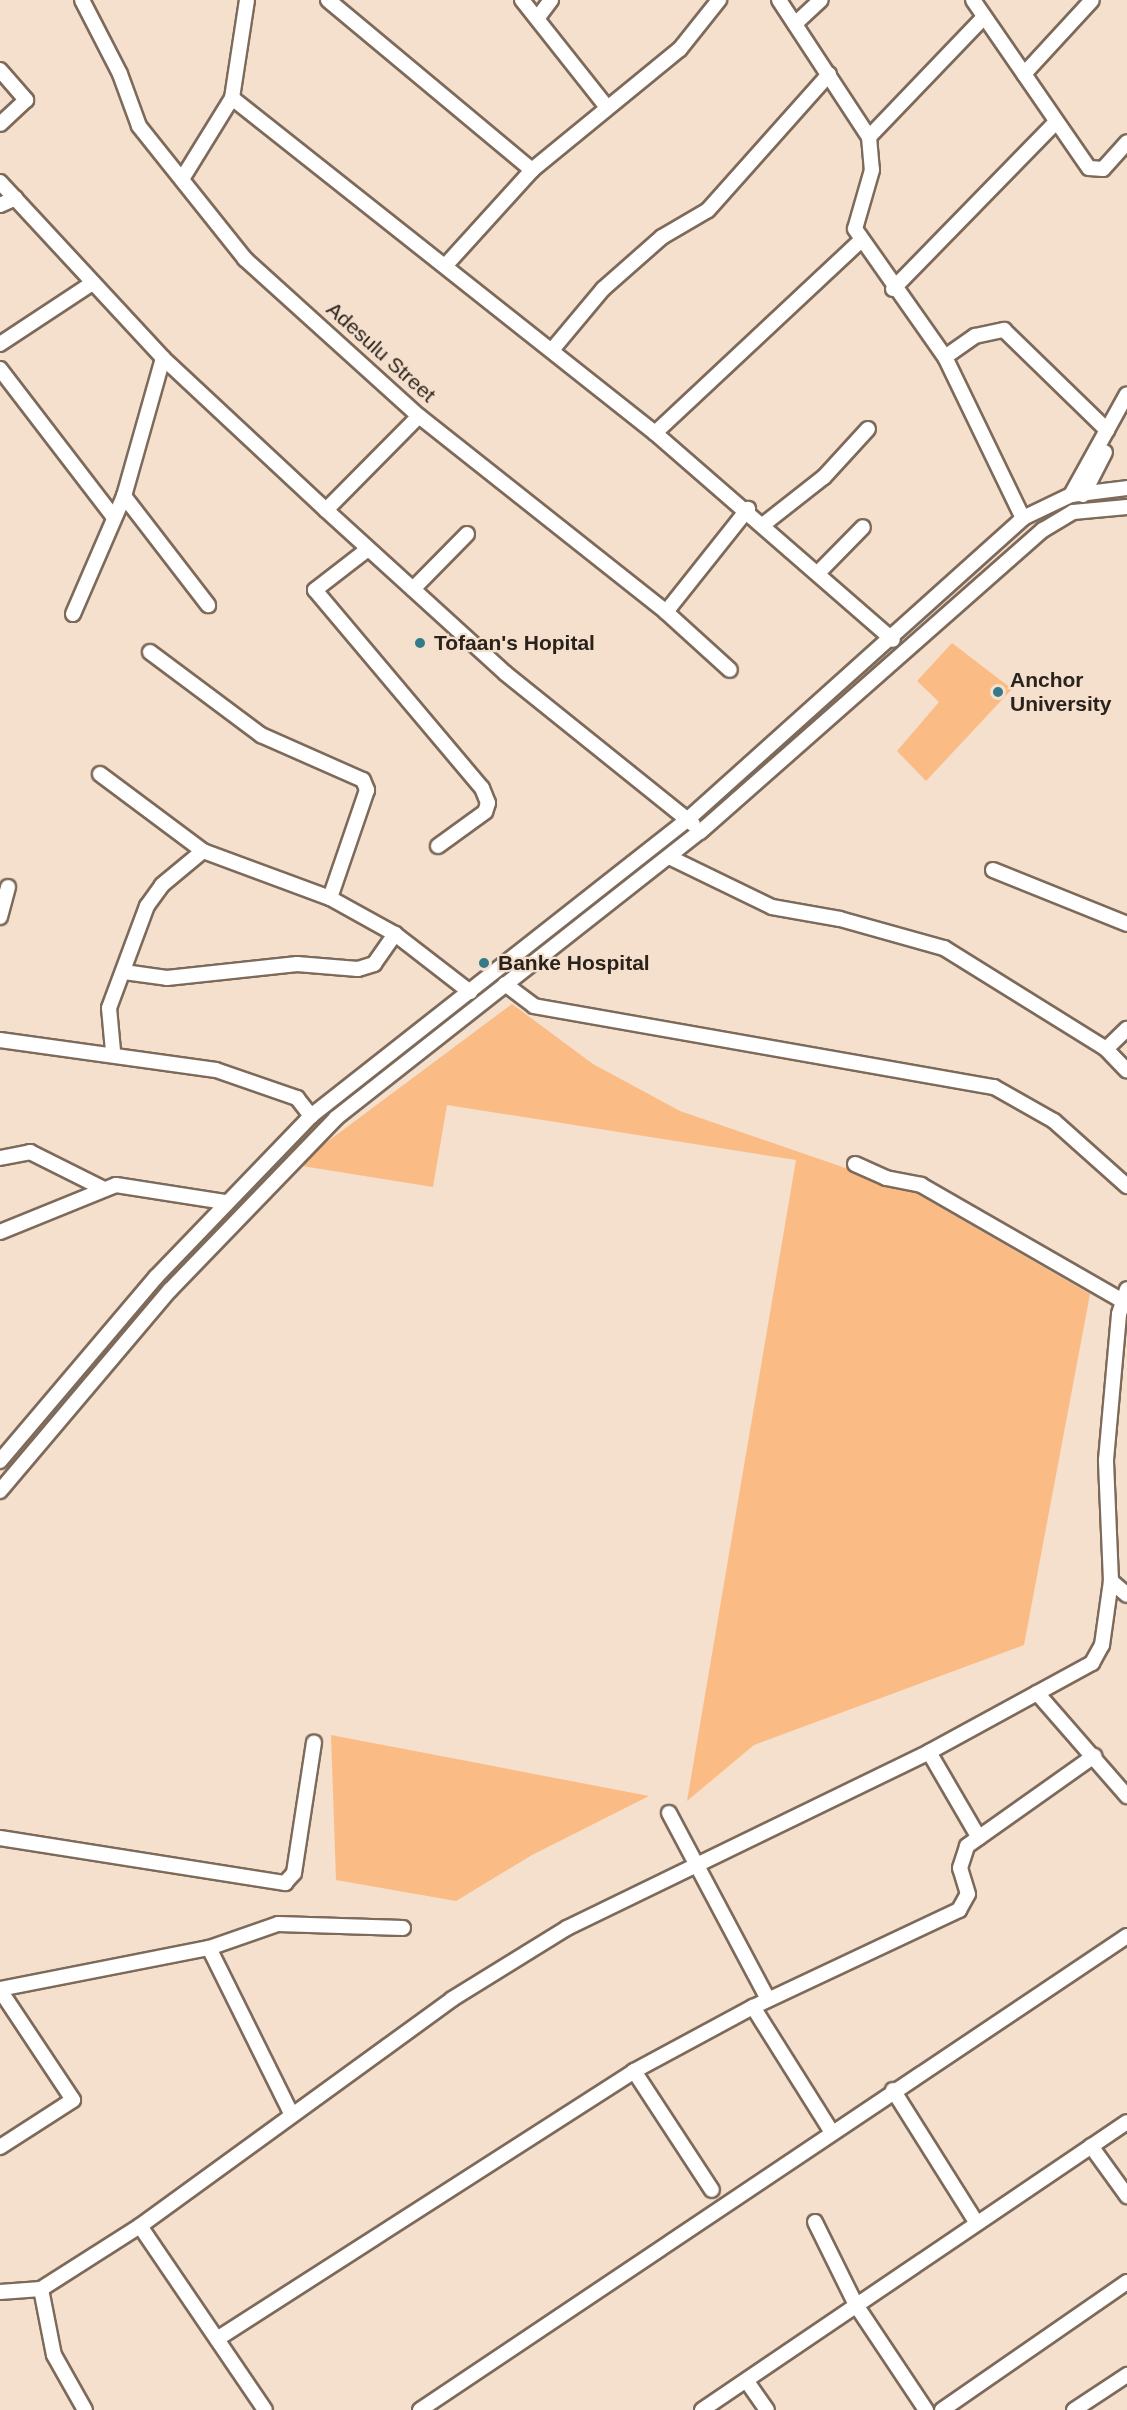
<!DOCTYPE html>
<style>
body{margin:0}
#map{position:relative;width:1127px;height:2410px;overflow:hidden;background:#f5dfcd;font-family:Arial,sans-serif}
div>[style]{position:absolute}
.green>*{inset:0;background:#fabc84}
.roads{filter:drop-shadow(2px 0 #7d6a5a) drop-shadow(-2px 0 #7d6a5a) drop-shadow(0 2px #7d6a5a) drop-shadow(0 -2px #7d6a5a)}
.minor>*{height:14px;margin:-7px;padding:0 7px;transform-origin:7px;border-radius:7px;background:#fff}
.dots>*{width:16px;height:16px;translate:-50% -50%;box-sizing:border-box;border:3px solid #f5dfcd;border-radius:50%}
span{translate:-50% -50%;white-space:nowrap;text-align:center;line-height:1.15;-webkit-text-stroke:4.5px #f5dfcd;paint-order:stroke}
.street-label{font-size:21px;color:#2a231c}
.poi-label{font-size:21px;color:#2a231c;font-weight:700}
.left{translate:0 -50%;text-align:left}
</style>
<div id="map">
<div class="green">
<i style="clip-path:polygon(952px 643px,1012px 689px,926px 781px,897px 751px,939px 702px,917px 681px)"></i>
<i style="clip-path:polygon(512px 1004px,593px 1064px,680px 1111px,912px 1191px,1090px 1294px,1024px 1645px,754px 1745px,687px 1801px,796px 1160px,447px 1105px,433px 1187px,296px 1165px)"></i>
<i style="clip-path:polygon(331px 1735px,649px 1796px,532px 1855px,456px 1901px,336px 1880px)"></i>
</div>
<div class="roads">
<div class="minor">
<i style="left:82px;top:0;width:83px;rotate:62.8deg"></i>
<i style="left:120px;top:74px;width:55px;rotate:69.9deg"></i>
<i style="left:139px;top:126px;width:170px;rotate:51.4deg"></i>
<i style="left:245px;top:259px;width:234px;rotate:42.1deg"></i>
<i style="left:419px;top:416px;width:315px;rotate:38.4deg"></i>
<i style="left:666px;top:612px;width:86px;rotate:42.2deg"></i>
<i style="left:328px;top:0;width:266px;rotate:39.8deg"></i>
<i style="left:522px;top:0;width:135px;rotate:51.6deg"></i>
<i style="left:779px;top:0;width:164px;rotate:56.7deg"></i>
<i style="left:869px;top:137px;width:33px;rotate:85deg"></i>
<i style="left:872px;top:170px;width:61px;rotate:106.1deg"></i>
<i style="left:855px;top:229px;width:156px;rotate:54.9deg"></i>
<i style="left:945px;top:357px;width:179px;rotate:64.2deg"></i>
<i style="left:973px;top:0;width:204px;rotate:55.4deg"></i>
<i style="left:1089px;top:168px;width:14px;rotate:4deg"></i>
<i style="left:1103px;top:169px;width:36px;rotate:-48deg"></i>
<i style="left:539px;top:16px;width:20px;rotate:-53deg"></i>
<i style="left:795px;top:24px;width:35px;rotate:-43deg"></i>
<i style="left:0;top:70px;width:40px;rotate:49deg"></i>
<i style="left:26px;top:100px;width:35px;rotate:137deg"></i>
<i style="left:1024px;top:74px;width:100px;rotate:-47.4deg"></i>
<i style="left:232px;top:98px;width:540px;rotate:38.38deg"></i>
<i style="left:655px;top:433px;width:315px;rotate:41deg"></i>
<i style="left:869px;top:137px;width:165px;rotate:-46.2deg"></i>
<i style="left:182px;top:179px;width:95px;rotate:-58.3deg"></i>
<i style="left:232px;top:98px;width:99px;rotate:-81.3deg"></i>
<i style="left:0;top:182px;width:240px;rotate:47.2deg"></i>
<i style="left:163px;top:358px;width:223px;rotate:43deg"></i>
<i style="left:326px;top:510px;width:242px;rotate:42.3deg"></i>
<i style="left:505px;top:673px;width:241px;rotate:38.8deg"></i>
<i style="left:0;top:205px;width:17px;rotate:-24deg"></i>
<i style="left:446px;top:265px;width:128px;rotate:-47.8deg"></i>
<i style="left:532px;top:170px;width:191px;rotate:-39.3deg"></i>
<i style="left:680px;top:49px;width:63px;rotate:-51.5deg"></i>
<i style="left:893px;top:289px;width:233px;rotate:-45.7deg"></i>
<i style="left:0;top:344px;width:109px;rotate:-33.4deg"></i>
<i style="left:552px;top:350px;width:80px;rotate:-50.1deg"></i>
<i style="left:603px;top:289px;width:79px;rotate:-41.4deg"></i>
<i style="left:662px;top:237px;width:53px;rotate:-30.4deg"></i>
<i style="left:708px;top:210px;width:182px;rotate:-48.3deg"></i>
<i style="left:945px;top:357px;width:37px;rotate:-35deg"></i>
<i style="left:975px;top:336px;width:30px;rotate:-12deg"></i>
<i style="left:1004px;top:330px;width:144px;rotate:44.2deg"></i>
<i style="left:0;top:369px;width:185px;rotate:52.5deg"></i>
<i style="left:655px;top:433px;width:282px;rotate:-43.1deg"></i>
<i style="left:1071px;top:495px;width:115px;rotate:-61deg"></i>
<i style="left:1083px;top:495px;width:48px;rotate:-62.9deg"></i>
<i style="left:124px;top:496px;width:138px;rotate:52.4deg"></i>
<i style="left:326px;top:510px;width:132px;rotate:-45.3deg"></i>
<i style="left:764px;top:524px;width:76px;rotate:-38.1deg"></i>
<i style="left:824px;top:477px;width:65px;rotate:-47.5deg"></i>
<i style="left:368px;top:549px;width:67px;rotate:142.3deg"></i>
<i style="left:315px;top:590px;width:259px;rotate:49.9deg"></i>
<i style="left:482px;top:788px;width:16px;rotate:68deg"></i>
<i style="left:488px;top:803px;width:9px;rotate:108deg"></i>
<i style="left:485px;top:812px;width:58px;rotate:144.1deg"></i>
<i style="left:818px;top:573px;width:64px;rotate:-45.6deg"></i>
<i style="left:413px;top:589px;width:77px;rotate:-45.5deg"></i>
<i style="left:666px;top:612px;width:132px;rotate:-51.5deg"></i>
<i style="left:73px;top:614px;width:129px;rotate:-66.6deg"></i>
<i style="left:124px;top:496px;width:143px;rotate:-74.2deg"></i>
<i style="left:150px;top:652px;width:139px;rotate:36.8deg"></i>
<i style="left:261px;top:735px;width:111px;rotate:23.8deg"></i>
<i style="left:363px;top:780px;width:11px;rotate:68deg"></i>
<i style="left:367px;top:790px;width:114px;rotate:108.9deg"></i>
<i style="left:100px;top:774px;width:129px;rotate:36.8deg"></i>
<i style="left:203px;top:851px;width:135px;rotate:20.3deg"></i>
<i style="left:330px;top:898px;width:74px;rotate:29deg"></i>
<i style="left:395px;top:934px;width:95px;rotate:37.7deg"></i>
<i style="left:669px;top:857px;width:114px;rotate:25.9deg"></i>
<i style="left:772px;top:907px;width:69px;rotate:10deg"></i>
<i style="left:840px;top:919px;width:108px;rotate:15.6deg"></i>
<i style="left:944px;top:948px;width:191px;rotate:31.9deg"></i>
<i style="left:1106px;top:1049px;width:30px;rotate:46deg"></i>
<i style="left:993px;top:870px;width:144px;rotate:21.9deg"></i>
<i style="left:0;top:917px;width:31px;rotate:-75deg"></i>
<i style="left:124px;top:972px;width:43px;rotate:7.9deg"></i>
<i style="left:167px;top:978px;width:131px;rotate:-6.1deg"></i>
<i style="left:297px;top:964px;width:61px;rotate:4.7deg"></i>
<i style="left:358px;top:969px;width:17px;rotate:-17deg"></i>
<i style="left:374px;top:964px;width:37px;rotate:-55deg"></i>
<i style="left:505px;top:984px;width:36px;rotate:37deg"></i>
<i style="left:534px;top:1006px;width:467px;rotate:10deg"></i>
<i style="left:994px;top:1087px;width:69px;rotate:29.5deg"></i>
<i style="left:1054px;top:1121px;width:98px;rotate:41.7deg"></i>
<i style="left:0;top:1040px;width:218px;rotate:7.9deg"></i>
<i style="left:216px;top:1070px;width:86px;rotate:19.1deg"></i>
<i style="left:297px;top:1098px;width:23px;rotate:52deg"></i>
<i style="left:1106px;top:1049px;width:29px;rotate:-44deg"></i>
<i style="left:113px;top:1051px;width:43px;rotate:-95.3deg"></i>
<i style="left:109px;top:1008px;width:109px;rotate:-69.6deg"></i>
<i style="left:147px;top:906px;width:26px;rotate:-54deg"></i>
<i style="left:162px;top:885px;width:53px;rotate:-39.7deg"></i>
<i style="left:0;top:1158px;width:31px;rotate:-11deg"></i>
<i style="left:30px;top:1152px;width:80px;rotate:26.6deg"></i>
<i style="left:855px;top:1164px;width:34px;rotate:24deg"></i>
<i style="left:886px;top:1178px;width:36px;rotate:11deg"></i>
<i style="left:921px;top:1185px;width:231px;rotate:29.9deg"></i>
<i style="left:0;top:1232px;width:125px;rotate:-22.1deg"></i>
<i style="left:116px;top:1185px;width:110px;rotate:8.9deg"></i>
<i style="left:0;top:1461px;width:241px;rotate:-49.7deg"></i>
<i style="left:156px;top:1277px;width:223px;rotate:-46.1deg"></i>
<i style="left:311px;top:1116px;width:480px;rotate:-38.2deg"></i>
<i style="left:688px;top:819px;width:450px;rotate:-41.9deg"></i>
<i style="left:1023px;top:518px;width:53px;rotate:-25.6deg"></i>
<i style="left:1071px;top:495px;width:56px;rotate:-7.1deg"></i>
<i style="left:0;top:1491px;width:263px;rotate:-49.8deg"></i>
<i style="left:170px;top:1290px;width:239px;rotate:-46deg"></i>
<i style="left:336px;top:1118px;width:463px;rotate:-38.2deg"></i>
<i style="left:700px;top:832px;width:457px;rotate:-41.4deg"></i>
<i style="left:1043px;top:530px;width:35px;rotate:-31deg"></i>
<i style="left:1073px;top:512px;width:54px;rotate:-5.3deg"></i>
<i style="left:1111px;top:1581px;width:21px;rotate:41deg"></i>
<i style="left:1037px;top:1693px;width:137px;rotate:48.9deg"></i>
<i style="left:929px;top:1752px;width:99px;rotate:59.8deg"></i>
<i style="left:669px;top:1813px;width:211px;rotate:62deg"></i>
<i style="left:0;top:1838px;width:289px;rotate:9deg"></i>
<i style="left:285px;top:1883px;width:13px;rotate:-48deg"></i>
<i style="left:294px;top:1873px;width:132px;rotate:-81.3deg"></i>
<i style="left:209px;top:1948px;width:186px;rotate:63.6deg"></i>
<i style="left:0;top:1989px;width:213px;rotate:-11.1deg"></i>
<i style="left:209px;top:1948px;width:73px;rotate:-19.2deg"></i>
<i style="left:278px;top:1924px;width:125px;rotate:1.8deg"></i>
<i style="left:0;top:1990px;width:132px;rotate:56.4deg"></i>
<i style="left:73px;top:2100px;width:87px;rotate:147.2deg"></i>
<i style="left:753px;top:2007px;width:146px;rotate:57.8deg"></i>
<i style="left:634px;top:2071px;width:142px;rotate:56.8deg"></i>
<i style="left:893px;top:2090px;width:156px;rotate:57.8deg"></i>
<i style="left:1091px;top:2146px;width:62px;rotate:54.2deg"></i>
<i style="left:815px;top:2222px;width:93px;rotate:63.7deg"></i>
<i style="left:856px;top:2305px;width:126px;rotate:56.3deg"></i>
<i style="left:140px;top:2226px;width:222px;rotate:55.8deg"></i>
<i style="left:41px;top:2289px;width:67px;rotate:78.9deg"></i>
<i style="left:54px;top:2355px;width:63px;rotate:60.6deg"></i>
<i style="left:0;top:2292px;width:41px;rotate:-4.2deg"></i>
<i style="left:41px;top:2289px;width:117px;rotate:-32.5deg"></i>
<i style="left:140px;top:2226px;width:386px;rotate:-36deg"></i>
<i style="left:452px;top:1999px;width:135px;rotate:-31.7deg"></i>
<i style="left:567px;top:1928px;width:403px;rotate:-25.9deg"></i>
<i style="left:929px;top:1752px;width:186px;rotate:-28.6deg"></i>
<i style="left:1092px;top:1663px;width:21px;rotate:-61deg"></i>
<i style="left:1102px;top:1645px;width:65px;rotate:-82deg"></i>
<i style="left:1111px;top:1581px;width:121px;rotate:-92.4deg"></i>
<i style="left:1106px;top:1460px;width:147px;rotate:-84.9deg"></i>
<i style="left:1119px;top:1314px;width:26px;rotate:-72deg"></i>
<i style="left:217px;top:2339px;width:496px;rotate:-32.7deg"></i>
<i style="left:634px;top:2071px;width:135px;rotate:-28.3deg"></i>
<i style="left:753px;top:2007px;width:228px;rotate:-25.2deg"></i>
<i style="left:959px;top:1910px;width:18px;rotate:-61deg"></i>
<i style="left:968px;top:1894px;width:27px;rotate:-107deg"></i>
<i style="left:960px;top:1868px;width:23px;rotate:-72deg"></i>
<i style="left:967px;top:1846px;width:156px;rotate:-35.3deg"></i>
<i style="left:748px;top:2383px;width:33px;rotate:55deg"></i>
<i style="left:420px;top:2410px;width:851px;rotate:-33.84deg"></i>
<i style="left:702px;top:2410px;width:513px;rotate:-34.12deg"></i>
<i style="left:942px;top:2410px;width:225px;rotate:-34.7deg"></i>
<i style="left:1074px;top:2410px;width:64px;rotate:-33.4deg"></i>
</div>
</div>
<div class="dots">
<i style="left:420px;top:643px;background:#357a88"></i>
<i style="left:998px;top:692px;background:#357a88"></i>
<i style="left:484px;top:963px;background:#357a88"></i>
</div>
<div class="street-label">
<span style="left:381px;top:352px;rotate:42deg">Adesulu Street</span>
</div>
<div class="poi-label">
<span class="left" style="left:434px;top:643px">Tofaan's Hopital</span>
<span class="left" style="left:1010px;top:692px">Anchor<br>University</span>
<span class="left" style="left:498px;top:963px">Banke Hospital</span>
</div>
</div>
